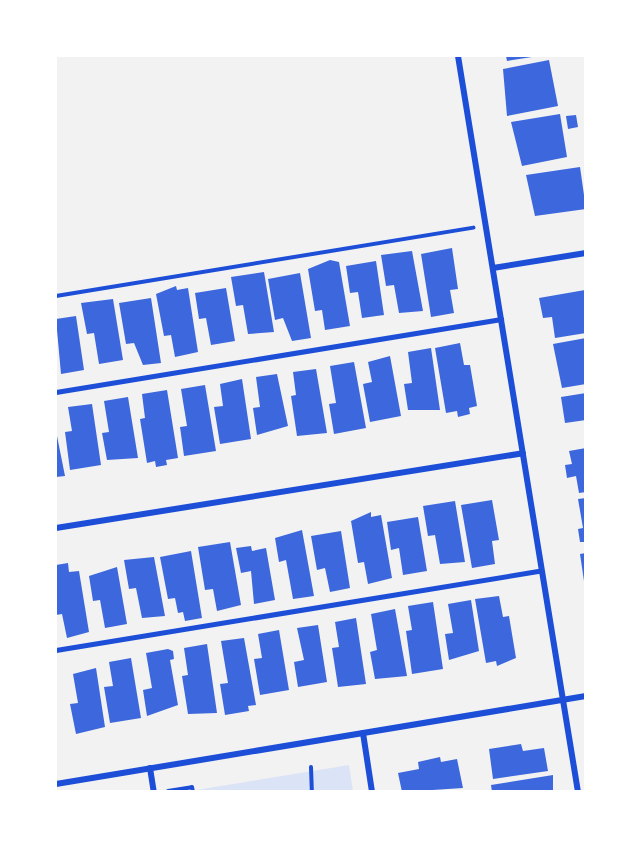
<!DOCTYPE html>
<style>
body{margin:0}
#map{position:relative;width:641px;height:847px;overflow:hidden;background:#f2f2f2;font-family:"Work Sans",sans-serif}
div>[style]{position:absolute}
.green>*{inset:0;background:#dbe4f7}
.building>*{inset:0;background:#3d67dc}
.path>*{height:4px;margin:-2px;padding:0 2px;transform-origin:2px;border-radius:2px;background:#1d4ed8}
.service>*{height:4.5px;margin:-2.25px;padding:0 2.25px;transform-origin:2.25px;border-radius:2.25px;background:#1d4ed8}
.minor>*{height:6px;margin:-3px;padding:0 3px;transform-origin:3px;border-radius:3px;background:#1d4ed8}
span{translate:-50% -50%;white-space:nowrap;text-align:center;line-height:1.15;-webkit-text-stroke:5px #fff;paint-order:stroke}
.frame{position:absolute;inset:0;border:57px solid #fff;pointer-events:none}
</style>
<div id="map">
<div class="green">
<i style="clip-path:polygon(349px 765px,353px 791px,184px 792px)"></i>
</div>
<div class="building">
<i style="clip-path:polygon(506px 56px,532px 56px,532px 57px,507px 61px)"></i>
<i style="clip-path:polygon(549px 60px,558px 106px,507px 116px,503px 69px)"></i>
<i style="clip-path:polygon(560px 114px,567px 157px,522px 166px,511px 122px)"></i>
<i style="clip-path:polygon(576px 115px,578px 127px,568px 129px,566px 116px)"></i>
<i style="clip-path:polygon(580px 167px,586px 209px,535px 216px,526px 175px)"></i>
<i style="clip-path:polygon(452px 248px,458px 289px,450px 290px,454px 313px,431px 317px,421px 254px)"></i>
<i style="clip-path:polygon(412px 251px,423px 311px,399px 313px,394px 285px,386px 286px,381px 255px)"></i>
<i style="clip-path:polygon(330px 260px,339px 262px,350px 326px,325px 330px,322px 310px,315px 311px,308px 269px)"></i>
<i style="clip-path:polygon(376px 261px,384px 315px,362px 318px,358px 292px,350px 293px,346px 266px)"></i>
<i style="clip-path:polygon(264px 272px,274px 332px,248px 334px,243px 305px,236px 306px,231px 277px)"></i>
<i style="clip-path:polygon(300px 273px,311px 338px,292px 341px,283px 318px,275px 320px,268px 279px)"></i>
<i style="clip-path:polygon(176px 286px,177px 290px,188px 288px,198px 352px,175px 357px,171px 335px,164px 336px,156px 294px)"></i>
<i style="clip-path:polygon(226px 288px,235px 341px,211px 345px,206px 318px,199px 319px,195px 293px)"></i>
<i style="clip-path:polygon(585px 290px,586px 333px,555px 338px,552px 317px,543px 318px,539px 298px)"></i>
<i style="clip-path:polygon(151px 298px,161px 363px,143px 365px,134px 343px,126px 344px,119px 303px)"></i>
<i style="clip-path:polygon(113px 299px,123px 360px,99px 364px,94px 333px,87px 334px,81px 303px)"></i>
<i style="clip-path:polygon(76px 316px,84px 370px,61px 374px,56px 319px)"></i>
<i style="clip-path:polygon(586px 338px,586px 384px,562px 388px,553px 344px)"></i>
<i style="clip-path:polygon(460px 343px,464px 365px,470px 365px,477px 406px,469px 408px,470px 414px,458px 417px,457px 411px,446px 413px,435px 348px)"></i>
<i style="clip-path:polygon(431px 348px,440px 410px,408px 410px,404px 384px,412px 383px,408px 352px)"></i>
<i style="clip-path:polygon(390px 356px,401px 416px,370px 422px,363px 384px,372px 382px,368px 362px)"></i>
<i style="clip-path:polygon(354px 362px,366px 428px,334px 434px,329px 404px,336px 403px,330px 366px)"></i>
<i style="clip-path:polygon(316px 369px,327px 433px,297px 436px,291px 396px,296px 395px,293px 372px)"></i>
<i style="clip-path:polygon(277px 374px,288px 426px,257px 435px,253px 408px,260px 407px,256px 377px)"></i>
<i style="clip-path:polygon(242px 379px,251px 439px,220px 444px,214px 407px,223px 406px,220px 384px)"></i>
<i style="clip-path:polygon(205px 385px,216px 451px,184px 456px,180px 427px,187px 426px,181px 389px)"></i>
<i style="clip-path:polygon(167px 390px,178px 458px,166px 460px,167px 465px,156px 467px,155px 461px,147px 463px,140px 419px,145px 418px,142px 394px)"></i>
<i style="clip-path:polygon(586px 393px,586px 420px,565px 423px,561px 397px)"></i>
<i style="clip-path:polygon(128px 397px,138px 458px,107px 460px,102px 433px,109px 432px,104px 401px)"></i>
<i style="clip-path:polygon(92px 404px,101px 465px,70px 470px,65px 432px,72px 431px,68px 407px)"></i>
<i style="clip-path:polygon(56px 431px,65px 476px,56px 477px)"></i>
<i style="clip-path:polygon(586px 448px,586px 492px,579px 493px,576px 476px,567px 478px,565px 465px,572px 464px,569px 451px)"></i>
<i style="clip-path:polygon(586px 498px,586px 542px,580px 542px,578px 529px,583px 528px,578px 499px)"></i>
<i style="clip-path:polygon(492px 500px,499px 540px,492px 541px,495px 564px,472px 568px,461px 505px)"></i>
<i style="clip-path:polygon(455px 501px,465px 562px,440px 564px,435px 535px,428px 536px,423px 506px)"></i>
<i style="clip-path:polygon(371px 512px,371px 517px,381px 515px,392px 578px,368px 584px,364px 562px,358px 563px,351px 521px)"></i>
<i style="clip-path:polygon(418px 517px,427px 571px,403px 575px,399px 548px,391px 550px,387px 522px)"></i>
<i style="clip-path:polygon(302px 530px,314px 596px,293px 599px,286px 560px,279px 562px,275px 538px)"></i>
<i style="clip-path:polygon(341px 531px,350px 588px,330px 592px,325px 568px,317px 570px,311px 536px)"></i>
<i style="clip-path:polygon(230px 542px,241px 605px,217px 611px,213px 589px,205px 590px,198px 547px)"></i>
<i style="clip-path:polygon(251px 546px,252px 551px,266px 548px,275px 600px,254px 604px,251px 571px,241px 573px,236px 548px)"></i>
<i style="clip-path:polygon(191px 551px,202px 618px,185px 621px,183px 612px,178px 613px,175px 598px,168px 599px,160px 557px)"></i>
<i style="clip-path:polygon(586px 553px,586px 581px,584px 581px,580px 554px)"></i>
<i style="clip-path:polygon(154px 557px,165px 616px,142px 618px,136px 588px,129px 589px,124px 560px)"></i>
<i style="clip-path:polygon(68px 563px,69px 572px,79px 571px,89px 632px,67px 638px,62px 614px,56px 615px,56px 565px)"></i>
<i style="clip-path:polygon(117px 567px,127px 624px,105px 628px,100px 600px,93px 601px,89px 576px)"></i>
<i style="clip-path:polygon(499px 596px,503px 617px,509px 616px,516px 658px,497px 666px,496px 661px,486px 663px,475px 599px)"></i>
<i style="clip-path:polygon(471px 600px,479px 651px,449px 660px,445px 634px,453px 633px,448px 604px)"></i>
<i style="clip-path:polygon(433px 602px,443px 669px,412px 674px,406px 631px,412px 630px,408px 606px)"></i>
<i style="clip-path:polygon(395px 609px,407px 676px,375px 679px,370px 652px,377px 650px,371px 614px)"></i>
<i style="clip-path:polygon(356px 618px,366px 684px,338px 687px,332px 648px,339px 647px,335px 622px)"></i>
<i style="clip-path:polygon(318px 625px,327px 682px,298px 687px,294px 662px,304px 660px,297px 628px)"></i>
<i style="clip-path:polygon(279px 630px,289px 690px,260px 695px,254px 659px,262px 658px,258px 634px)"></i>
<i style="clip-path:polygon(244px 638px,256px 705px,248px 706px,249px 711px,225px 715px,220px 684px,228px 683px,221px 641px)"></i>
<i style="clip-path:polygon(207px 644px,217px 713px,188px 714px,182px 676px,188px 675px,184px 648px)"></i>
<i style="clip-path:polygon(168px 649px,173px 651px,174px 659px,170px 660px,178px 705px,147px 716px,143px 690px,152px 688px,146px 653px)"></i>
<i style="clip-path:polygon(131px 658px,141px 718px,110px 723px,104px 687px,113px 686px,109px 662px)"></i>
<i style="clip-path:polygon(96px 668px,105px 727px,76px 734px,70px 704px,78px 703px,73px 674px)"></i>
<i style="clip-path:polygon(521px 744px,523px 751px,544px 748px,548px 771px,493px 779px,489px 749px)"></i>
<i style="clip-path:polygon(440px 757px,441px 762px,457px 759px,463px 788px,402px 792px,398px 773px,419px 769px,418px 762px)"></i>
<i style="clip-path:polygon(553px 775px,553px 792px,492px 792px,491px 785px)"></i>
</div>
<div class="path">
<i style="left:56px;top:296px;width:423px;rotate:-9.3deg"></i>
<i style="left:311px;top:767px;width:25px;rotate:88deg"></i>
<i style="left:168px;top:791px;width:24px;rotate:-9deg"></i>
<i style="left:192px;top:787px;width:5px;rotate:79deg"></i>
</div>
<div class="service">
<i style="left:56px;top:392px;width:451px;rotate:-9.3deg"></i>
<i style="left:56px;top:650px;width:491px;rotate:-9.3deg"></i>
</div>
<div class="minor">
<i style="left:458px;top:56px;width:746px;rotate:80.74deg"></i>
<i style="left:493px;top:268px;width:94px;rotate:-9.2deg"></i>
<i style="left:56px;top:528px;width:473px;rotate:-9.1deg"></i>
<i style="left:363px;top:733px;width:60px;rotate:81.3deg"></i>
<i style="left:150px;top:768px;width:24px;rotate:81deg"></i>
<i style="left:56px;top:784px;width:537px;rotate:-9.43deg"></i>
</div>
<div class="frame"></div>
</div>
